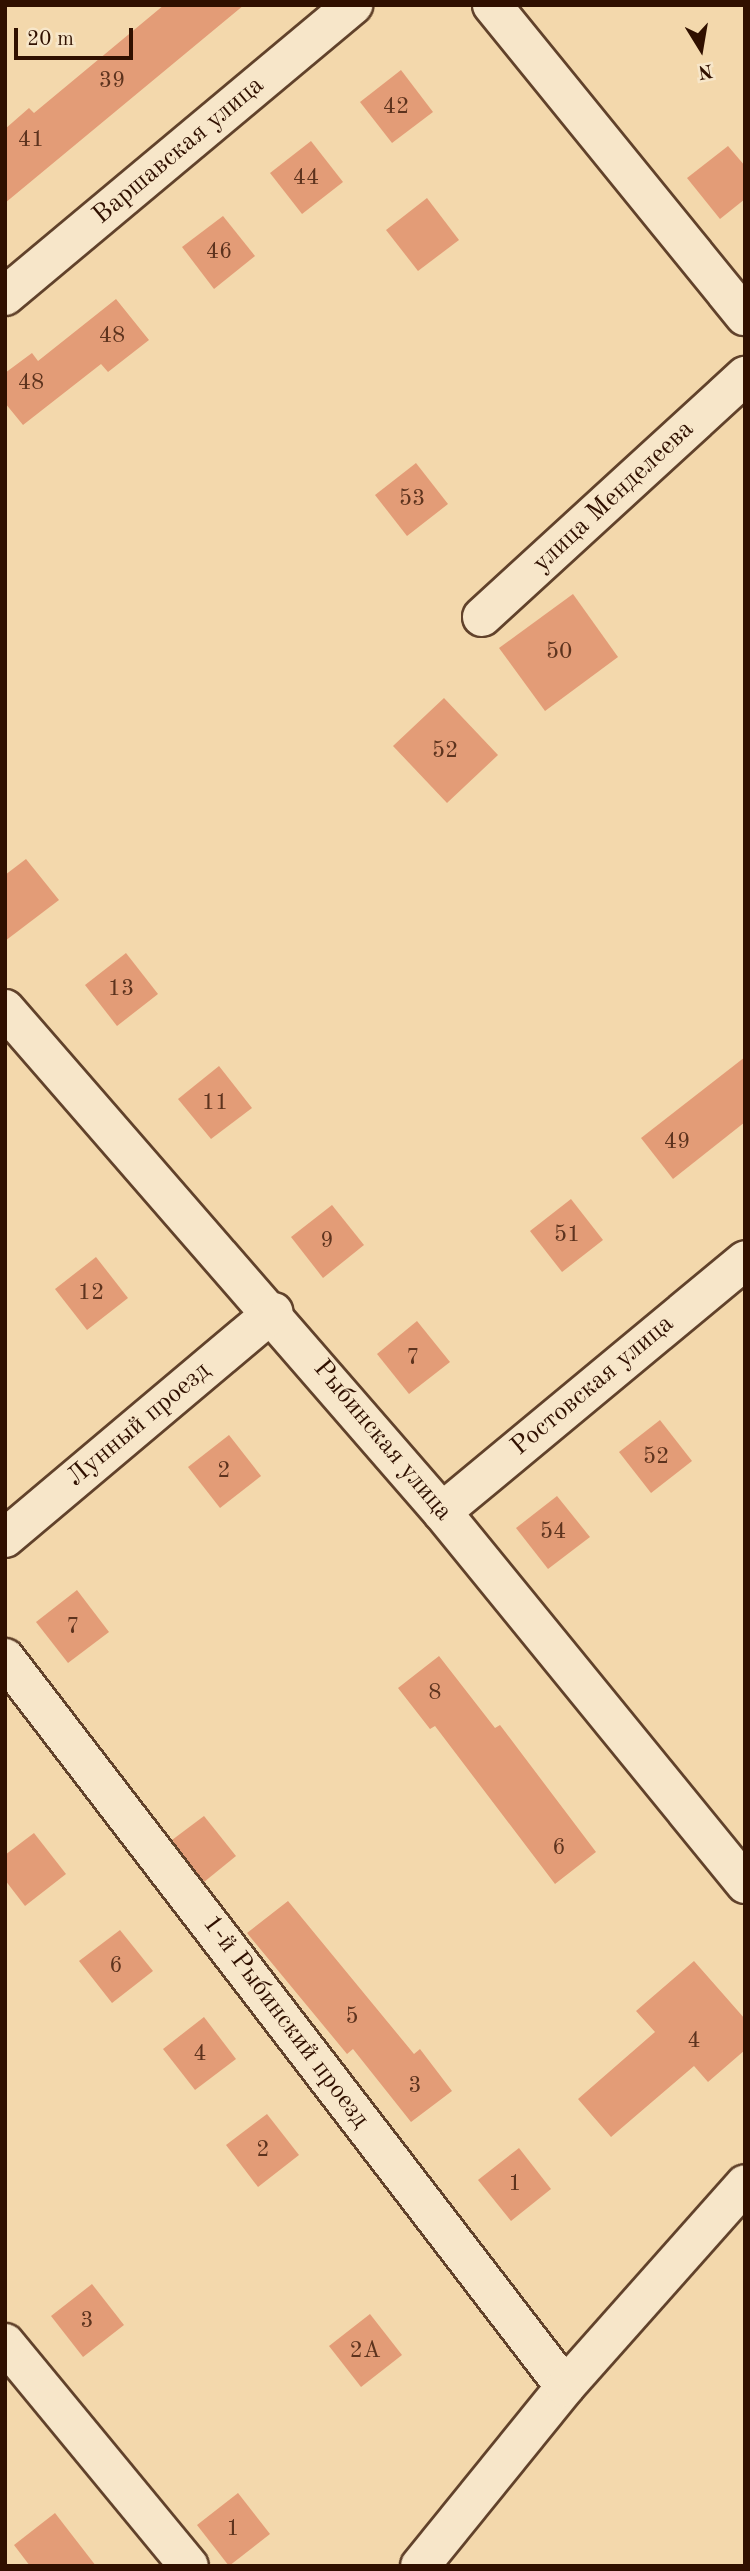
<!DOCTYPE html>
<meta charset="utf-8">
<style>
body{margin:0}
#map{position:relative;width:750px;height:2571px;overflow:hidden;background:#f3d8ac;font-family:"Old Standard TT",serif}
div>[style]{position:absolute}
.building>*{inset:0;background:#e39c77}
.roads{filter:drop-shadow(2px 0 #61422b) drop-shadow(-2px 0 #61422b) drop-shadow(0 2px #61422b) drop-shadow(0 -2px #61422b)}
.minor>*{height:38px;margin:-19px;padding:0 19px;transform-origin:19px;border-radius:19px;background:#f7e6c9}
.secondary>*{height:38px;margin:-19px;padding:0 19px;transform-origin:19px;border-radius:19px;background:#f7e6c9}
span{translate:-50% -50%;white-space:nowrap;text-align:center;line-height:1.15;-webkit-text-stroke:5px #f7e6c9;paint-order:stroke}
.number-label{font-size:23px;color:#5d331e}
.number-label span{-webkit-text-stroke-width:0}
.street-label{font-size:26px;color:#301000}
.frame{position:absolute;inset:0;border:7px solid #301000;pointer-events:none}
.north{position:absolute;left:666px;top:14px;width:70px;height:70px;-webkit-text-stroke:5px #f7e6c9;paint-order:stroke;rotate:169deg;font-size:19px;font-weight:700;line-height:28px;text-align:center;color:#301000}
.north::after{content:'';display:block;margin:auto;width:24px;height:32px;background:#301000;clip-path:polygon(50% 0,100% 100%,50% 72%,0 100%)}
.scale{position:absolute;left:14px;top:28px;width:119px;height:32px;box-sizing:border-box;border:4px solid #301000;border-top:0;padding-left:9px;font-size:21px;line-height:24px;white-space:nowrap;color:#301000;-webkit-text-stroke:5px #f7e6c9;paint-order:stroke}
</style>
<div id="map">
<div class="building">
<i style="clip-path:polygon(164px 5px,244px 5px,5px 203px,5px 129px,29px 108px,34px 113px)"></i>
<i style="clip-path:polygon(401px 70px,433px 112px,392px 143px,360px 102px)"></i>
<i style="clip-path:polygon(311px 141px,343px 182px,302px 214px,270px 173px)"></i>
<i style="clip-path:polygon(728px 146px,745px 166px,745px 199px,720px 219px,687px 178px)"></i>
<i style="clip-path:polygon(427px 198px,459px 240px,418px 271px,386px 230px)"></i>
<i style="clip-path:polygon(223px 216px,255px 256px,214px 289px,182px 247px)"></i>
<i style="clip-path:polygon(116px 299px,149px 340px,108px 372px,101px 364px,23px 425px,5px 403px,5px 373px,32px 353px,38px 361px)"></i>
<i style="clip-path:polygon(416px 463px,448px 504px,407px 536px,375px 495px)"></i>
<i style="clip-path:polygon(573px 594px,618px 657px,545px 711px,499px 648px)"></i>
<i style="clip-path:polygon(444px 698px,498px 755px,447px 803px,393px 746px)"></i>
<i style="clip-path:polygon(26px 859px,59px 900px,5px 941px,5px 875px)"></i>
<i style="clip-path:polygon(126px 953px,158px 994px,117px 1026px,85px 985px)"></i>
<i style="clip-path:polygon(745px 1057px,745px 1122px,673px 1179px,641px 1138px)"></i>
<i style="clip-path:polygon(219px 1066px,252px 1108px,211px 1139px,178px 1099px)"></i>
<i style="clip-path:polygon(571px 1199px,603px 1240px,562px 1272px,530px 1231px)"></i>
<i style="clip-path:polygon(332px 1205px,364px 1245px,323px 1278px,291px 1237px)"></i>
<i style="clip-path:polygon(96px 1257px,128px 1298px,87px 1330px,55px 1289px)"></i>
<i style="clip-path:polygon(417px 1321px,450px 1362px,409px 1394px,377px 1354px)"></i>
<i style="clip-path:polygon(660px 1420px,692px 1461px,651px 1493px,619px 1452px)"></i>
<i style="clip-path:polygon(229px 1435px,261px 1476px,220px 1508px,188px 1467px)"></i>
<i style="clip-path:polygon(557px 1496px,590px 1537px,548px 1569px,516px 1528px)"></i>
<i style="clip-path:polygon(77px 1590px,109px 1632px,68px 1663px,36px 1622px)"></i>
<i style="clip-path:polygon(439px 1656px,495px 1728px,500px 1725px,596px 1852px,555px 1884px,435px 1726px,430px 1729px,398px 1688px)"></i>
<i style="clip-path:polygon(204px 1816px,236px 1856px,204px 1882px,172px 1840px)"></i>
<i style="clip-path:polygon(34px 1833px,66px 1874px,25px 1906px,5px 1880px,5px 1855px)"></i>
<i style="clip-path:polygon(288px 1901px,414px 2054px,420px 2049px,452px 2091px,411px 2122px,353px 2049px,347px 2054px,247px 1933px)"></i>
<i style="clip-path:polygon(120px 1930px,153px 1971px,112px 2003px,79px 1961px)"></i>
<i style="clip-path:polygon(694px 1961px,745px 2019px,745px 2050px,708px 2082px,694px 2066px,611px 2137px,578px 2099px,655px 2032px,636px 2011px)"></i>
<i style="clip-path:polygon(204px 2017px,236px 2059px,195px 2090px,163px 2049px)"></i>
<i style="clip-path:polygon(267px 2114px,299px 2155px,258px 2187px,226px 2145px)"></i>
<i style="clip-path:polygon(519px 2148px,551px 2189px,511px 2221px,478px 2180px)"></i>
<i style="clip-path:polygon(92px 2284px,124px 2325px,83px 2357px,51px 2316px)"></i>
<i style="clip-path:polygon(370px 2314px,402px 2355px,361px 2387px,329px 2346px)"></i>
<i style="clip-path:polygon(238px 2493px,270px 2534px,229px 2566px,197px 2525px)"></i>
<i style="clip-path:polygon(55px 2513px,96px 2566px,30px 2566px,14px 2545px)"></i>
</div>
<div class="roads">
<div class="minor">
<i style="left:492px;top:5px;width:401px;rotate:50.9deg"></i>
<i style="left:5px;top:296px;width:454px;rotate:-39.9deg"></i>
<i style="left:482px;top:617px;width:357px;rotate:-42.5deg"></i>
<i style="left:5px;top:1009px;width:666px;rotate:49.02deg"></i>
<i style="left:442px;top:1512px;width:480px;rotate:50.8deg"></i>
<i style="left:442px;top:1512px;width:394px;rotate:-39.7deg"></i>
<i style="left:5px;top:1538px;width:351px;rotate:-40.1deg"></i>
<i style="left:5px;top:1658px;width:919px;rotate:52.47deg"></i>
<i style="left:5px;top:2343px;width:289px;rotate:50.5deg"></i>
</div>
<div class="secondary">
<i style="left:420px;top:2566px;width:230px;rotate:-51deg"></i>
<i style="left:565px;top:2387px;width:271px;rotate:-48.4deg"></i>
</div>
</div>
<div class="number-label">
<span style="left:112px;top:81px">39</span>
<span style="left:396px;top:107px">42</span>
<span style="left:31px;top:140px">41</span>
<span style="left:306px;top:178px">44</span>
<span style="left:219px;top:252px">46</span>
<span style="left:112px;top:336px">48</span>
<span style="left:31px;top:383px">48</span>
<span style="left:412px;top:499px">53</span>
<span style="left:559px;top:652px">50</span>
<span style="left:445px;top:751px">52</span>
<span style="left:121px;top:989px">13</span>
<span style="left:215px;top:1103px">11</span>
<span style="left:677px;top:1142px">49</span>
<span style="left:567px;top:1235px">51</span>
<span style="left:327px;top:1241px">9</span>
<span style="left:91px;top:1293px">12</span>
<span style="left:413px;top:1358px">7</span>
<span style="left:656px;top:1457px">52</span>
<span style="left:224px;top:1471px">2</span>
<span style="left:553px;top:1532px">54</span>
<span style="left:73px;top:1627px">7</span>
<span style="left:435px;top:1693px">8</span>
<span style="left:559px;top:1848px">6</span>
<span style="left:116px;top:1966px">6</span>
<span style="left:352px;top:2017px">5</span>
<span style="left:694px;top:2041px">4</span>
<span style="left:200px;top:2054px">4</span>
<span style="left:415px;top:2086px">3</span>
<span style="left:263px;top:2150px">2</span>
<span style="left:515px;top:2184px">1</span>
<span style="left:87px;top:2321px">3</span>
<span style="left:365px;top:2351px">2А</span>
<span style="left:233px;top:2529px">1</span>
</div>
<div class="street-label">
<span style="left:179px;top:151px;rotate:-40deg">Варшавская улица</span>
<span style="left:614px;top:497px;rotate:-43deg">улица Менделеева</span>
<span style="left:593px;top:1386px;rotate:-40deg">Ростовская улица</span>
<span style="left:139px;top:1425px;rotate:-40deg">Лунный проезд</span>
<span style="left:382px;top:1441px;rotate:50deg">Рыбинская улица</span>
<span style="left:285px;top:2022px;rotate:53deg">1-й Рыбинский проезд</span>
</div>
<div class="frame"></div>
<div class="north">N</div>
<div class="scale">20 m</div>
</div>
